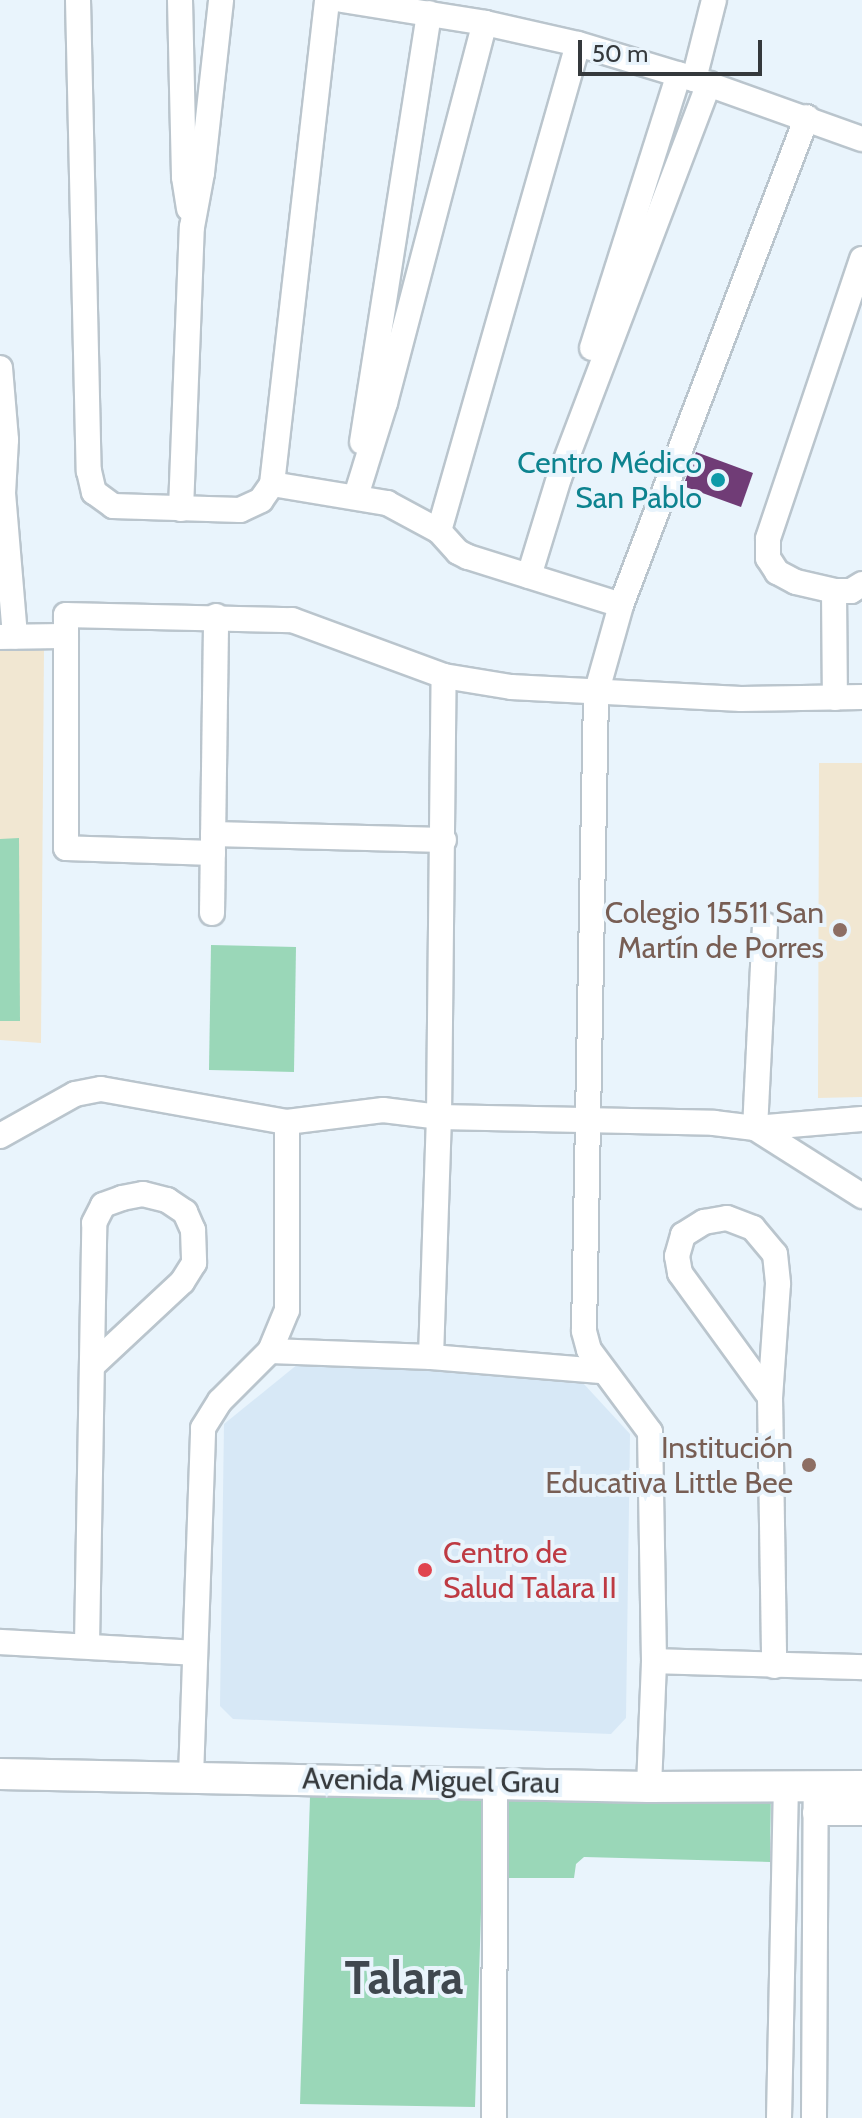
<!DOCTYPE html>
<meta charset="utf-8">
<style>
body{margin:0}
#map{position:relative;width:862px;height:2118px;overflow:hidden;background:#e9f4fc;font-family:Cabin,sans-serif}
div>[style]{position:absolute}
.built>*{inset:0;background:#d7e8f6}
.education>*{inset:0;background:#f1e7d2}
.green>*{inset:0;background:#9ad7b8}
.building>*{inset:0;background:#703c76}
.roads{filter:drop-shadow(2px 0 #bac5cd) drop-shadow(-2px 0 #bac5cd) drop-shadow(0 2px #bac5cd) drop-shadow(0 -2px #bac5cd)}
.minor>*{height:24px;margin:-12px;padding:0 12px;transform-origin:12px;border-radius:12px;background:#fff}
.major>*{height:30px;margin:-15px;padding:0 15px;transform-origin:15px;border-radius:15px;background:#fff}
.dots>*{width:22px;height:22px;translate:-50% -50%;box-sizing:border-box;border:4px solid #e9f4fc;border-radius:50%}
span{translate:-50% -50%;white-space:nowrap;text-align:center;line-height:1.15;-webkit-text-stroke:8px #e9f4fc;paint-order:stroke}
.culture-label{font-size:30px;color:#0d838f}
.right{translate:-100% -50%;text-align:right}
.education-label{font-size:30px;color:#785e54}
.health-label{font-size:30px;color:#be3a42}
.left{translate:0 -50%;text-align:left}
.street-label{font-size:30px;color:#35393c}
.town-label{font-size:46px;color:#40484f;font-weight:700}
.scale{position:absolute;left:578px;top:40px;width:184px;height:36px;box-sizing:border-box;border:4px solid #35393c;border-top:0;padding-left:10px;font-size:24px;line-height:28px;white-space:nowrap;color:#35393c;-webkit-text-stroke:6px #e9f4fc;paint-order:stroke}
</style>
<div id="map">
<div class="built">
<i style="clip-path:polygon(298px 1364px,571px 1370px,630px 1434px,626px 1718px,611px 1734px,233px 1719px,220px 1706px,224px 1424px)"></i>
</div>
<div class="education">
<i style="clip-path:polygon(0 647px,44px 648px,41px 1043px,0 1040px)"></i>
<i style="clip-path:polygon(819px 763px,862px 763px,862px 1097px,818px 1098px)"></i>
</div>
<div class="green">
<i style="clip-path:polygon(19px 838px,20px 1021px,0 1021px,0 839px)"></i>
<i style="clip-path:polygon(211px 945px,296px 947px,294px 1072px,209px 1070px)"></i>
<i style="clip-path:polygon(311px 1766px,485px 1782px,475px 2107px,300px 2104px)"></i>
<i style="clip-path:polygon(771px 1787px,770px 1862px,584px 1857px,576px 1864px,574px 1878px,504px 1878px,506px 1803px,513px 1790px)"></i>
</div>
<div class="building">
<i style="clip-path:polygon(696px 452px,753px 473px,741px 507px,683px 486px)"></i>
</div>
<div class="roads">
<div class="minor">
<i style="left:78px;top:0;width:471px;rotate:88.7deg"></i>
<i style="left:89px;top:471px;width:22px;rotate:77deg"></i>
<i style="left:94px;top:492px;width:24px;rotate:36deg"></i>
<i style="left:113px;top:506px;width:127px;rotate:1.8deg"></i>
<i style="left:240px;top:510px;width:23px;rotate:-25deg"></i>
<i style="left:261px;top:500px;width:19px;rotate:-55deg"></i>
<i style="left:272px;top:484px;width:487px;rotate:-83.5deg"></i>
<i style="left:180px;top:0;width:177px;rotate:88.7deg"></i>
<i style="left:184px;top:177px;width:32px;rotate:81deg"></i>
<i style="left:342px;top:0;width:145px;rotate:9.1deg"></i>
<i style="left:485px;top:23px;width:95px;rotate:12.7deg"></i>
<i style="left:578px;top:44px;width:121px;rotate:16.8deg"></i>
<i style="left:694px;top:79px;width:178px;rotate:19.7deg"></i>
<i style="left:694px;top:79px;width:81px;rotate:-75.8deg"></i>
<i style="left:862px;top:259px;width:295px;rotate:108.6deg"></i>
<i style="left:768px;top:539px;width:19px;rotate:90deg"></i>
<i style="left:768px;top:558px;width:17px;rotate:57deg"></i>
<i style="left:777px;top:572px;width:21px;rotate:28deg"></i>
<i style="left:796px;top:582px;width:39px;rotate:13deg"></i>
<i style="left:834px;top:591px;width:17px"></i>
<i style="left:851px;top:591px;width:13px;rotate:-32deg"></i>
<i style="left:592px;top:348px;width:287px;rotate:-72.4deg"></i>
<i style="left:0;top:368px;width:72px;rotate:85.2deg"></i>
<i style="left:6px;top:440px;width:53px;rotate:93.2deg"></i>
<i style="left:3px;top:493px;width:144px;rotate:85.2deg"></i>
<i style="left:362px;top:442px;width:434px;rotate:-81.1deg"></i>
<i style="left:272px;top:484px;width:117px;rotate:9.4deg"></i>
<i style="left:387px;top:503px;width:59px;rotate:28.3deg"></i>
<i style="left:439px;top:531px;width:28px;rotate:48deg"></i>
<i style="left:458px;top:552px;width:11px;rotate:27deg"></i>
<i style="left:468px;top:557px;width:160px;rotate:17.4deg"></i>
<i style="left:356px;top:496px;width:97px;rotate:-72.7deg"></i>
<i style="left:385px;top:403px;width:393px;rotate:-75.3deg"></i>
<i style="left:181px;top:509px;width:282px;rotate:-87.8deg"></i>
<i style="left:192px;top:227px;width:55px;rotate:-79.5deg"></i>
<i style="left:202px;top:173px;width:174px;rotate:-83.7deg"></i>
<i style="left:439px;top:531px;width:506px;rotate:-74.07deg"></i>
<i style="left:529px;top:576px;width:102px;rotate:-73deg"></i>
<i style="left:559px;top:478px;width:422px;rotate:-69.2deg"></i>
<i style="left:834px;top:591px;width:107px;rotate:89.5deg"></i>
<i style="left:0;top:637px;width:66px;rotate:-0.9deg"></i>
<i style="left:213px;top:834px;width:231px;rotate:1.5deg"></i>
<i style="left:213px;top:853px;width:147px;rotate:-178.1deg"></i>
<i style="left:66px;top:848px;width:233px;rotate:-90deg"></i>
<i style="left:66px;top:615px;width:226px;rotate:1.3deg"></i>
<i style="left:292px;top:620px;width:162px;rotate:20.2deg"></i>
<i style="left:444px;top:676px;width:68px;rotate:9.3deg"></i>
<i style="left:511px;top:687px;width:230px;rotate:3deg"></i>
<i style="left:741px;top:699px;width:121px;rotate:-0.9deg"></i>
<i style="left:212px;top:913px;width:297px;rotate:-89.2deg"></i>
<i style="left:765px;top:925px;width:203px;rotate:92.8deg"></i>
<i style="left:755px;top:1128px;width:127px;rotate:32.4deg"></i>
<i style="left:0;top:1136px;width:86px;rotate:-29.2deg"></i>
<i style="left:75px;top:1094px;width:26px;rotate:-11deg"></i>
<i style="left:101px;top:1089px;width:189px;rotate:10.1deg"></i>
<i style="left:287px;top:1122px;width:97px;rotate:-7.1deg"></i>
<i style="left:383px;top:1110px;width:56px;rotate:7.1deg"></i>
<i style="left:439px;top:1117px;width:275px;rotate:1.2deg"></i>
<i style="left:714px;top:1123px;width:41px;rotate:7deg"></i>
<i style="left:755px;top:1128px;width:107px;rotate:-4.8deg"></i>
<i style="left:270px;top:1351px;width:161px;rotate:2.1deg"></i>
<i style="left:431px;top:1357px;width:173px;rotate:4.7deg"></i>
<i style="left:431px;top:1357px;width:240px;rotate:-88.1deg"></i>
<i style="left:439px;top:1117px;width:441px;rotate:-89.4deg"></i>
<i style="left:770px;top:1397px;width:153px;rotate:-126deg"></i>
<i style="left:680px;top:1273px;width:17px;rotate:-100deg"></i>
<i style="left:677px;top:1256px;width:22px;rotate:-74deg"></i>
<i style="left:683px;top:1235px;width:25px;rotate:-32deg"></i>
<i style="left:704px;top:1222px;width:23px;rotate:-10deg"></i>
<i style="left:727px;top:1218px;width:28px;rotate:21deg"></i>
<i style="left:753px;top:1228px;width:34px;rotate:50deg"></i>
<i style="left:775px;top:1254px;width:30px;rotate:84deg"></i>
<i style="left:778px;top:1284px;width:113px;rotate:94deg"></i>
<i style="left:770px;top:1397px;width:269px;rotate:89.1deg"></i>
<i style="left:0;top:1642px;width:195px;rotate:3.2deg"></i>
<i style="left:87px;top:1645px;width:422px;rotate:-89deg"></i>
<i style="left:94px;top:1223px;width:20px;rotate:-63deg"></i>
<i style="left:103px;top:1205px;width:20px;rotate:-20deg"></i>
<i style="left:122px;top:1198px;width:21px;rotate:-11deg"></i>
<i style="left:143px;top:1194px;width:25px;rotate:14deg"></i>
<i style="left:167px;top:1200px;width:22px;rotate:34deg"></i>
<i style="left:185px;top:1212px;width:20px;rotate:66deg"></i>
<i style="left:193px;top:1230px;width:33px;rotate:88deg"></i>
<i style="left:194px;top:1263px;width:22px;rotate:122deg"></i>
<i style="left:182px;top:1282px;width:123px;rotate:137deg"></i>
<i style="left:654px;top:1661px;width:208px;rotate:1.7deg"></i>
<i style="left:191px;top:1777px;width:349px;rotate:-88deg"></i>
<i style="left:203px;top:1428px;width:32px;rotate:-58deg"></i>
<i style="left:220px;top:1401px;width:71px;rotate:-45deg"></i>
<i style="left:270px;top:1351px;width:44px;rotate:-67.5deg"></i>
<i style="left:287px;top:1310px;width:188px;rotate:-90deg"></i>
<i style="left:649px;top:1787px;width:126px;rotate:-87.7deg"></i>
<i style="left:654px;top:1661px;width:229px;rotate:-91deg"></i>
<i style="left:650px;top:1432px;width:102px;rotate:-126.6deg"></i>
<i style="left:589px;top:1350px;width:20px;rotate:-105deg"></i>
<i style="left:584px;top:1331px;width:637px;rotate:-88.92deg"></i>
<i style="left:596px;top:694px;width:92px;rotate:-74.3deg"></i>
<i style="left:621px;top:605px;width:522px;rotate:-69.14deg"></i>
<i style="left:815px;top:1813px;width:47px"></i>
<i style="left:494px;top:2118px;width:337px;rotate:-89.8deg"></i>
<i style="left:779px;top:2118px;width:332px;rotate:-88.8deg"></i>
<i style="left:814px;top:2118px;width:332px;rotate:-89.7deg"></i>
</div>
<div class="major">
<i style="left:0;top:1774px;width:649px;rotate:1.15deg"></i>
<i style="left:649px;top:1787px;width:213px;rotate:-0.3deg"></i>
</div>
</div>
<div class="dots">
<i style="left:718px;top:480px;background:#0f9aa8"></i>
<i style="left:840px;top:930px;background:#8d6e63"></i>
<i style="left:809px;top:1465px;background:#8d6e63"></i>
<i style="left:425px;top:1570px;background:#e0444e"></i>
</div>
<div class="culture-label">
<span class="right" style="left:702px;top:480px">Centro Médico<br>San Pablo</span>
</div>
<div class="education-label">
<span class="right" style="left:824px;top:930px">Colegio 15511 San<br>Martín de Porres</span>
<span class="right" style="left:793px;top:1465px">Institución<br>Educativa Little Bee</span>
</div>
<div class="health-label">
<span class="left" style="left:443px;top:1570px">Centro de<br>Salud Talara II</span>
</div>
<div class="street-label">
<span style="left:431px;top:1781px;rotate:1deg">Avenida Miguel Grau</span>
</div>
<div class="town-label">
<span style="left:404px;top:1978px">Talara</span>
</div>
<div class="scale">50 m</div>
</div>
